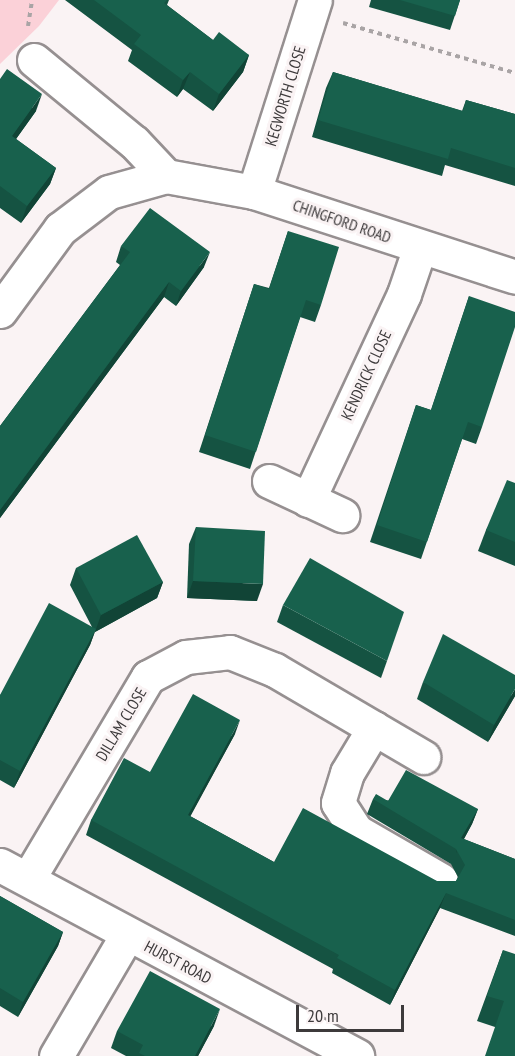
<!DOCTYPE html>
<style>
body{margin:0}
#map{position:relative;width:515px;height:1056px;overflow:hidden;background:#faf3f4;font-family:"PT Sans Narrow",sans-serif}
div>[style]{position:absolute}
.green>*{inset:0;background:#fbd1d8}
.path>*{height:4px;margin-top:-2px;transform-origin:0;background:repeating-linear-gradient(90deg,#a9a4a5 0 4.5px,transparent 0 9px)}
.roads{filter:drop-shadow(2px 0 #969091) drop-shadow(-2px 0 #969091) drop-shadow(0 2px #969091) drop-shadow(0 -2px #969091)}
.minor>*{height:33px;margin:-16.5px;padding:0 16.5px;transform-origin:16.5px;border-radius:16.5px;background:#fff}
.wall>*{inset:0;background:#155342}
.shaded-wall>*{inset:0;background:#114436}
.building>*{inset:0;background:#18614d}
span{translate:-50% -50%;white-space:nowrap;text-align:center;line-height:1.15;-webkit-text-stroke:6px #faf3f4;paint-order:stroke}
.street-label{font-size:16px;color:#3d3a3b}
.scale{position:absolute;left:296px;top:1005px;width:108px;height:27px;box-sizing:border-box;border:3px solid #3d3a3b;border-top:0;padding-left:8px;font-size:18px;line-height:21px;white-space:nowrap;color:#3d3a3b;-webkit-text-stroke:4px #faf3f4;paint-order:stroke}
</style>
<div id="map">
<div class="green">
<i style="clip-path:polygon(0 0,59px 0,39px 26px,0 64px)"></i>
</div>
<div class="path">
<i style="left:343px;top:23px;width:179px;rotate:16.2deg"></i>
<i style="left:28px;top:26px;width:26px;rotate:-81deg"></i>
</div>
<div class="roads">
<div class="minor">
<i style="left:34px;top:60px;width:129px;rotate:39.4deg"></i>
<i style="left:134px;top:142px;width:47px;rotate:46.7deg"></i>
<i style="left:254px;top:192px;width:201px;rotate:-72.4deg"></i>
<i style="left:0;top:311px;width:102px;rotate:-53.8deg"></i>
<i style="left:60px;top:229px;width:61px;rotate:-37.1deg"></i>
<i style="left:109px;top:192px;width:59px;rotate:-15.7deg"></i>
<i style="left:166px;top:176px;width:89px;rotate:10.3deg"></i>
<i style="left:254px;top:192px;width:274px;rotate:18deg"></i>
<i style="left:269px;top:481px;width:81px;rotate:25deg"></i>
<i style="left:308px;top:500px;width:227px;rotate:-65deg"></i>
<i style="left:404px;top:294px;width:50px;rotate:-71.2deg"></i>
<i style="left:374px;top:728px;width:52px;rotate:121deg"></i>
<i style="left:347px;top:773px;width:31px;rotate:107deg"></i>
<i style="left:338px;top:803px;width:33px;rotate:57deg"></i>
<i style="left:356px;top:831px;width:98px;rotate:30deg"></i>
<i style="left:0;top:865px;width:405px;rotate:28.1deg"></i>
<i style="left:28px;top:879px;width:235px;rotate:-59.3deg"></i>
<i style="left:148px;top:677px;width:43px;rotate:-27.8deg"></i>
<i style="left:186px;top:657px;width:44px;rotate:-6.5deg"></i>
<i style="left:230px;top:652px;width:48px;rotate:21.8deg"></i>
<i style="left:275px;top:670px;width:172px;rotate:30.4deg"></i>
<i style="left:56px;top:1056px;width:140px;rotate:-59.6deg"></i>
</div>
</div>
<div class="wall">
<i style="clip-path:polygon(65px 0,169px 0,167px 5px,213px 40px,249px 55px,243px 72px,213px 111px,183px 89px,177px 97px,128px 61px,132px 50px)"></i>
<i style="clip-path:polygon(371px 0,460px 0,450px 30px,369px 7px)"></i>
<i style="clip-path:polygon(333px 72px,462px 111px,466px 100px,515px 114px,515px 186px,445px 165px,442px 176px,312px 137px,326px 88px)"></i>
<i style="clip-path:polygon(0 79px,36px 111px,16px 139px,56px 168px,50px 184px,21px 223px,0 208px)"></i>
<i style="clip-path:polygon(288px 231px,321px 305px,315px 322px,300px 317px,250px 469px,199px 452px,254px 284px,269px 288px)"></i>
<i style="clip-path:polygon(121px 246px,204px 267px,176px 306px,164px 297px,0 518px,0 426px,120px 265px,116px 262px)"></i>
<i style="clip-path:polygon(469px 296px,482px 427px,476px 444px,462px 439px,421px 559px,370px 542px,416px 405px,431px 410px)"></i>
<i style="clip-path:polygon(515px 483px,515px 566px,478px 551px,486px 530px)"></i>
<i style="clip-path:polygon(196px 527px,257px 601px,187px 598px,189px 544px)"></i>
<i style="clip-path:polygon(76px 568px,163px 582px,157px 598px,95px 632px,95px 631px,90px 645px,14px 788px,0 780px,0 695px,92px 627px,70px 585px)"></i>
<i style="clip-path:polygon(283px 605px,387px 661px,381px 678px,277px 622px)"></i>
<i style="clip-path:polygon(423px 682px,515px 696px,488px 742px,417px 699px)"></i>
<i style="clip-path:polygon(235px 734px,190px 816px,274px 862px,437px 881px,456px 881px,458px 877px,451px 864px,367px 814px,373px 799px,478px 809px,472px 824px,464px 839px,515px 859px,515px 936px,440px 908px,390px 1005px,332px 973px,333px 969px,86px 835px,91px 820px,150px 772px)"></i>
<i style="clip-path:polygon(0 896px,63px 932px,58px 946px,18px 1017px,0 1006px)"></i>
<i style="clip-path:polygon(503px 950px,515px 1056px,495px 1027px,477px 1021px)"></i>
<i style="clip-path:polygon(214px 1026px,198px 1056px,126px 1056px,111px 1048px,117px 1031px)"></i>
</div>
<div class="shaded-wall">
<i style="clip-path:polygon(249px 55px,243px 72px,213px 111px,219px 94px)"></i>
<i style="clip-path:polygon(190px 72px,183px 89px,177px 97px,183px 80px)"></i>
<i style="clip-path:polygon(42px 94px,36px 111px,6px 153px,12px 136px)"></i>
<i style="clip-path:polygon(56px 168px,50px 184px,21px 223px,27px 206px)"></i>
<i style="clip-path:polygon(210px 252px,204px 267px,176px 306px,181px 291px)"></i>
<i style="clip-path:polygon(169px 282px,164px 297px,0 518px,0 510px)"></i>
<i style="clip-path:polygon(193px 581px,263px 584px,257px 601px,187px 598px)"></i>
<i style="clip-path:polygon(163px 582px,157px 598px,95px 632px,101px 615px)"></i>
<i style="clip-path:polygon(96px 629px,90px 645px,14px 788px,20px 771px)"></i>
<i style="clip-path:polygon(515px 689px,515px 696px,488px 742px,494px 725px)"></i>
<i style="clip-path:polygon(240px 720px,235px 734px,183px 830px,188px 815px)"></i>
<i style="clip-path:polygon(478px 809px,472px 824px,456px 853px,461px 838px)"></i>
<i style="clip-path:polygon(446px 893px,440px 908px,390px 1005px,395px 990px)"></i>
<i style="clip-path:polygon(63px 932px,58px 946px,18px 1017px,23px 1002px)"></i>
<i style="clip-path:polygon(220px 1009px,214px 1026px,198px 1056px,195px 1056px)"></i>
</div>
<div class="building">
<i style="clip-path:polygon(94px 0,167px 0,164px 3px,213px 40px,219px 32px,249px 55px,219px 94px,190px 72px,183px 80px,134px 44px,141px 35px)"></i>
<i style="clip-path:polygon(400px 0,460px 0,455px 16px)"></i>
<i style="clip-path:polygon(7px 69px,42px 94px,12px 136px,56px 168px,27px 206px,0 186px,0 79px)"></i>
<i style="clip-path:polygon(333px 72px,463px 111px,466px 100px,515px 114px,515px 168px,451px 148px,448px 159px,318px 120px)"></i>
<i style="clip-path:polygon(150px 208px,210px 252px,181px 291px,169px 282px,0 510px,0 426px,130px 252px,121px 246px)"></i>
<i style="clip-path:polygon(288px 231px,339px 247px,321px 305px,306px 300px,256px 452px,205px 435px,254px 284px,269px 289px)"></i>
<i style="clip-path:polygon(469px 296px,515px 312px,515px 327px,482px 427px,468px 422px,427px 542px,377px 525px,416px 405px,431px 410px)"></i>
<i style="clip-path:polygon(507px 480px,515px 483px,515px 542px,486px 530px)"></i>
<i style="clip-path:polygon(196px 527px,265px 531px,263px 584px,193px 581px)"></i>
<i style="clip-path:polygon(137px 535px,163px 582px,101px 615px,76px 568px)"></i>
<i style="clip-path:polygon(310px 558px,404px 612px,387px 661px,283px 605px)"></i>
<i style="clip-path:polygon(49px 603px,96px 629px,20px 771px,0 760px,0 695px)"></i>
<i style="clip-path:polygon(443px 634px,515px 675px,515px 689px,494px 725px,423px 682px)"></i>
<i style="clip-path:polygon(193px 694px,240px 720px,188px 815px,274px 862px,303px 808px,437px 881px,456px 881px,465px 865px,456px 849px,373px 799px,376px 794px,388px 801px,406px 770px,478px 809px,461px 838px,515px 859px,515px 920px,446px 893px,395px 990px,337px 958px,339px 955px,91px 820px,124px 758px,150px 772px)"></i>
<i style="clip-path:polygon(0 896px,63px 932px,23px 1002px,0 988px)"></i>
<i style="clip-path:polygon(503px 950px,515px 954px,515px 1056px,485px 1056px,504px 1001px,487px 996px)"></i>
<i style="clip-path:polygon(150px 971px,220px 1009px,195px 1056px,145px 1056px,139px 1053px,143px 1045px,117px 1031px)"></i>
</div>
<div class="street-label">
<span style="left:285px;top:96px;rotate:-73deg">KEGWORTH CLOSE</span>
<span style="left:342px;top:221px;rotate:19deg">CHINGFORD ROAD</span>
<span style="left:366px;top:375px;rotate:-65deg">KENDRICK CLOSE</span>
<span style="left:121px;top:724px;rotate:-59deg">DILLAM CLOSE</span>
<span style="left:178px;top:962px;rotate:28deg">HURST ROAD</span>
</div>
<div class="scale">20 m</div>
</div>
